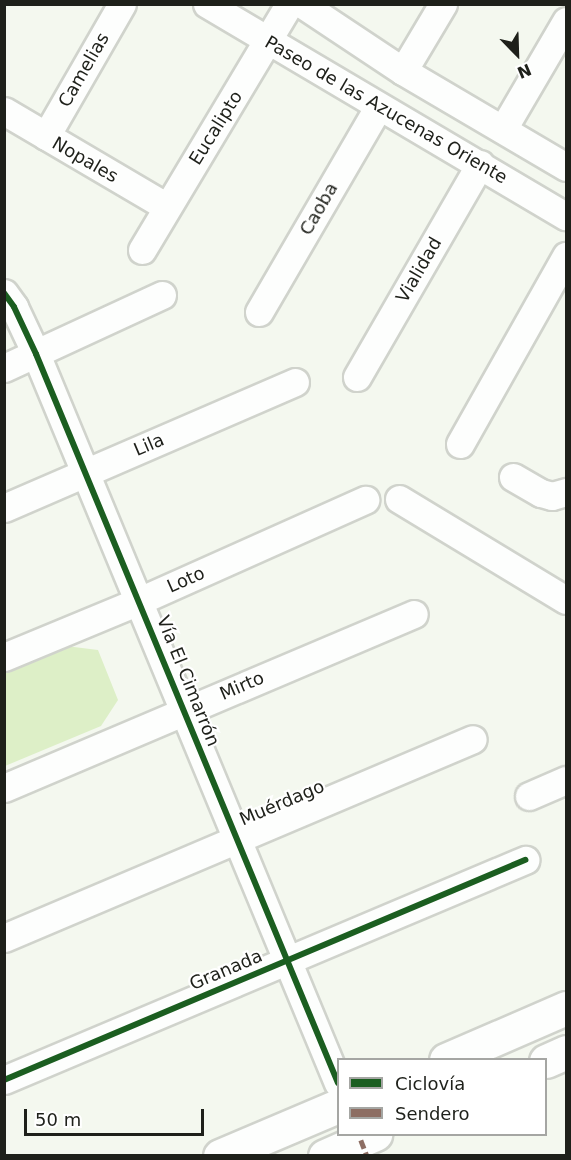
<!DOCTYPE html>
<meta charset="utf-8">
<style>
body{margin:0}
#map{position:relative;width:571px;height:1160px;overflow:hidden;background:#f4f8ef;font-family:"DejaVu Sans",sans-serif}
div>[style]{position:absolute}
.green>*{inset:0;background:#ddefc7}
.roads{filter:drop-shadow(2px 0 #d0d3cc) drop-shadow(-2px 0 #d0d3cc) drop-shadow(0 2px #d0d3cc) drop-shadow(0 -2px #d0d3cc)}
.minor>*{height:27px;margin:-13.5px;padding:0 13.5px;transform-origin:13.5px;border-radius:13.5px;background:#fdfefd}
.tertiary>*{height:33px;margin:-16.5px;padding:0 16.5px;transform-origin:16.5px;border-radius:16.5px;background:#fdfefd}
.quiet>*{height:4.5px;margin-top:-2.25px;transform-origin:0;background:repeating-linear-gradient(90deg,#8d6e63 0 9px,transparent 0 13.5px)}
.cycleway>*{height:6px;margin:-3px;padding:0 3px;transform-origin:3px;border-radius:3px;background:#1b5e20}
span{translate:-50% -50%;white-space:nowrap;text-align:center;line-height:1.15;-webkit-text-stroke:4.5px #fff;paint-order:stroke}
.street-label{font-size:18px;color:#1e201a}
.frame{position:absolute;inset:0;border:6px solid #1e201a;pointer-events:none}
.legend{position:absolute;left:337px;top:1058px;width:210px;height:78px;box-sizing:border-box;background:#fff;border:2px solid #a5a6a3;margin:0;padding:8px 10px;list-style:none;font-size:18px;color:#1e201a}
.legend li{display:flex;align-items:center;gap:12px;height:30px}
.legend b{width:30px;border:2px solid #a5a6a3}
.north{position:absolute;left:487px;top:24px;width:60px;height:60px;-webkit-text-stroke:4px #fff;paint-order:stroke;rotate:157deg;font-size:16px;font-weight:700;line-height:24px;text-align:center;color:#1e201a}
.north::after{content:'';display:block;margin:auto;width:21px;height:27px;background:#1e201a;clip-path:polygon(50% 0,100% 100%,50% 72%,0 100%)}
.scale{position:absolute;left:24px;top:1109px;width:180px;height:27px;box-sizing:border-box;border:3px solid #1e201a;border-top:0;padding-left:8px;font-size:18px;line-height:21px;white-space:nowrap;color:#1e201a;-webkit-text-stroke:4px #fff;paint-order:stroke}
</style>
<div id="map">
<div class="green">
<i style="clip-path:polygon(58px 645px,98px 650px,118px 700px,101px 726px,5px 766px,5px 667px)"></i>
</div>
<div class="roads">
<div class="minor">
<i style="left:207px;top:4px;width:417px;rotate:30.6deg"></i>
<i style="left:302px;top:4px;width:121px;rotate:33.6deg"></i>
<i style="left:403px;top:71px;width:189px;rotate:30.5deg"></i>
<i style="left:403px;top:71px;width:78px;rotate:-59.2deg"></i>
<i style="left:4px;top:111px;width:189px;rotate:30.5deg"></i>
<i style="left:503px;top:129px;width:125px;rotate:-59.7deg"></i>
<i style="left:46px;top:136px;width:152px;rotate:-60.1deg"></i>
<i style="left:142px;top:250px;width:287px;rotate:-59.1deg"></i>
<i style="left:4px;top:293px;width:17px;rotate:54deg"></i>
<i style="left:14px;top:307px;width:52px;rotate:64.9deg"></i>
<i style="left:36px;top:354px;width:789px;rotate:67.5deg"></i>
<i style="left:259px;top:312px;width:238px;rotate:-59.8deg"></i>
<i style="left:4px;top:368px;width:174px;rotate:-24.8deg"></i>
<i style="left:357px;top:377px;width:246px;rotate:-60deg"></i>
<i style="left:460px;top:444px;width:216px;rotate:-60.6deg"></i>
<i style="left:513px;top:477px;width:32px;rotate:30deg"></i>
<i style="left:541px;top:493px;width:11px;rotate:15deg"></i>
<i style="left:552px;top:496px;width:15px;rotate:-16deg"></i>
<i style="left:399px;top:499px;width:195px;rotate:31.2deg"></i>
<i style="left:4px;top:508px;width:317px;rotate:-23.4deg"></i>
<i style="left:4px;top:657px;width:146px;rotate:-22.5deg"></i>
<i style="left:139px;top:601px;width:248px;rotate:-24.1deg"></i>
<i style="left:4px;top:788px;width:445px;rotate:-23deg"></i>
<i style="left:529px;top:796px;width:40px;rotate:-23.4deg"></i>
<i style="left:4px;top:938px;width:509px;rotate:-22.99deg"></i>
<i style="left:4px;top:1080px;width:566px;rotate:-22.89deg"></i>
</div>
<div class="tertiary">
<i style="left:446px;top:1060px;width:131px;rotate:-23.4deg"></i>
<i style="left:546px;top:1061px;width:22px;rotate:-24deg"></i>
<i style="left:220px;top:1156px;width:128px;rotate:-23deg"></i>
<i style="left:325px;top:1156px;width:55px;rotate:-23.7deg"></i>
</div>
</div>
<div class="quiet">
<i style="left:361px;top:1140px;width:17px;rotate:69deg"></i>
</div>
<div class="cycleway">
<i style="left:4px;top:293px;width:17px;rotate:54deg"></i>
<i style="left:14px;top:307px;width:52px;rotate:64.9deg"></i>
<i style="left:36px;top:354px;width:789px;rotate:67.5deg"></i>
<i style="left:4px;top:1080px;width:566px;rotate:-22.89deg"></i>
</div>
<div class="street-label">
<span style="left:84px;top:70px;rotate:-60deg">Camelias</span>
<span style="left:386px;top:110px;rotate:30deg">Paseo de las Azucenas Oriente</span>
<span style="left:216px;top:128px;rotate:-58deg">Eucalipto</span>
<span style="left:85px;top:160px;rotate:30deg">Nopales</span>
<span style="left:319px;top:209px;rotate:-60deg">Caoba</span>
<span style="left:419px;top:270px;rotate:-60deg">Vialidad</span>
<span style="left:149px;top:445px;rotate:-23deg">Lila</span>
<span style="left:186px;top:580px;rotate:-24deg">Loto</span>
<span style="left:188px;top:681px;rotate:68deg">Vía El Cimarrón</span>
<span style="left:242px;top:686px;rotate:-23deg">Mirto</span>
<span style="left:282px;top:803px;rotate:-23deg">Muérdago</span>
<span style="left:226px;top:970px;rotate:-23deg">Granada</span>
</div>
<div class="frame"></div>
<ul class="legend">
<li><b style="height:8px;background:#1b5e20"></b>Ciclovía</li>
<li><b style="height:8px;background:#8d6e63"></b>Sendero</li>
</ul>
<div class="north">N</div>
<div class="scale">50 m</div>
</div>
